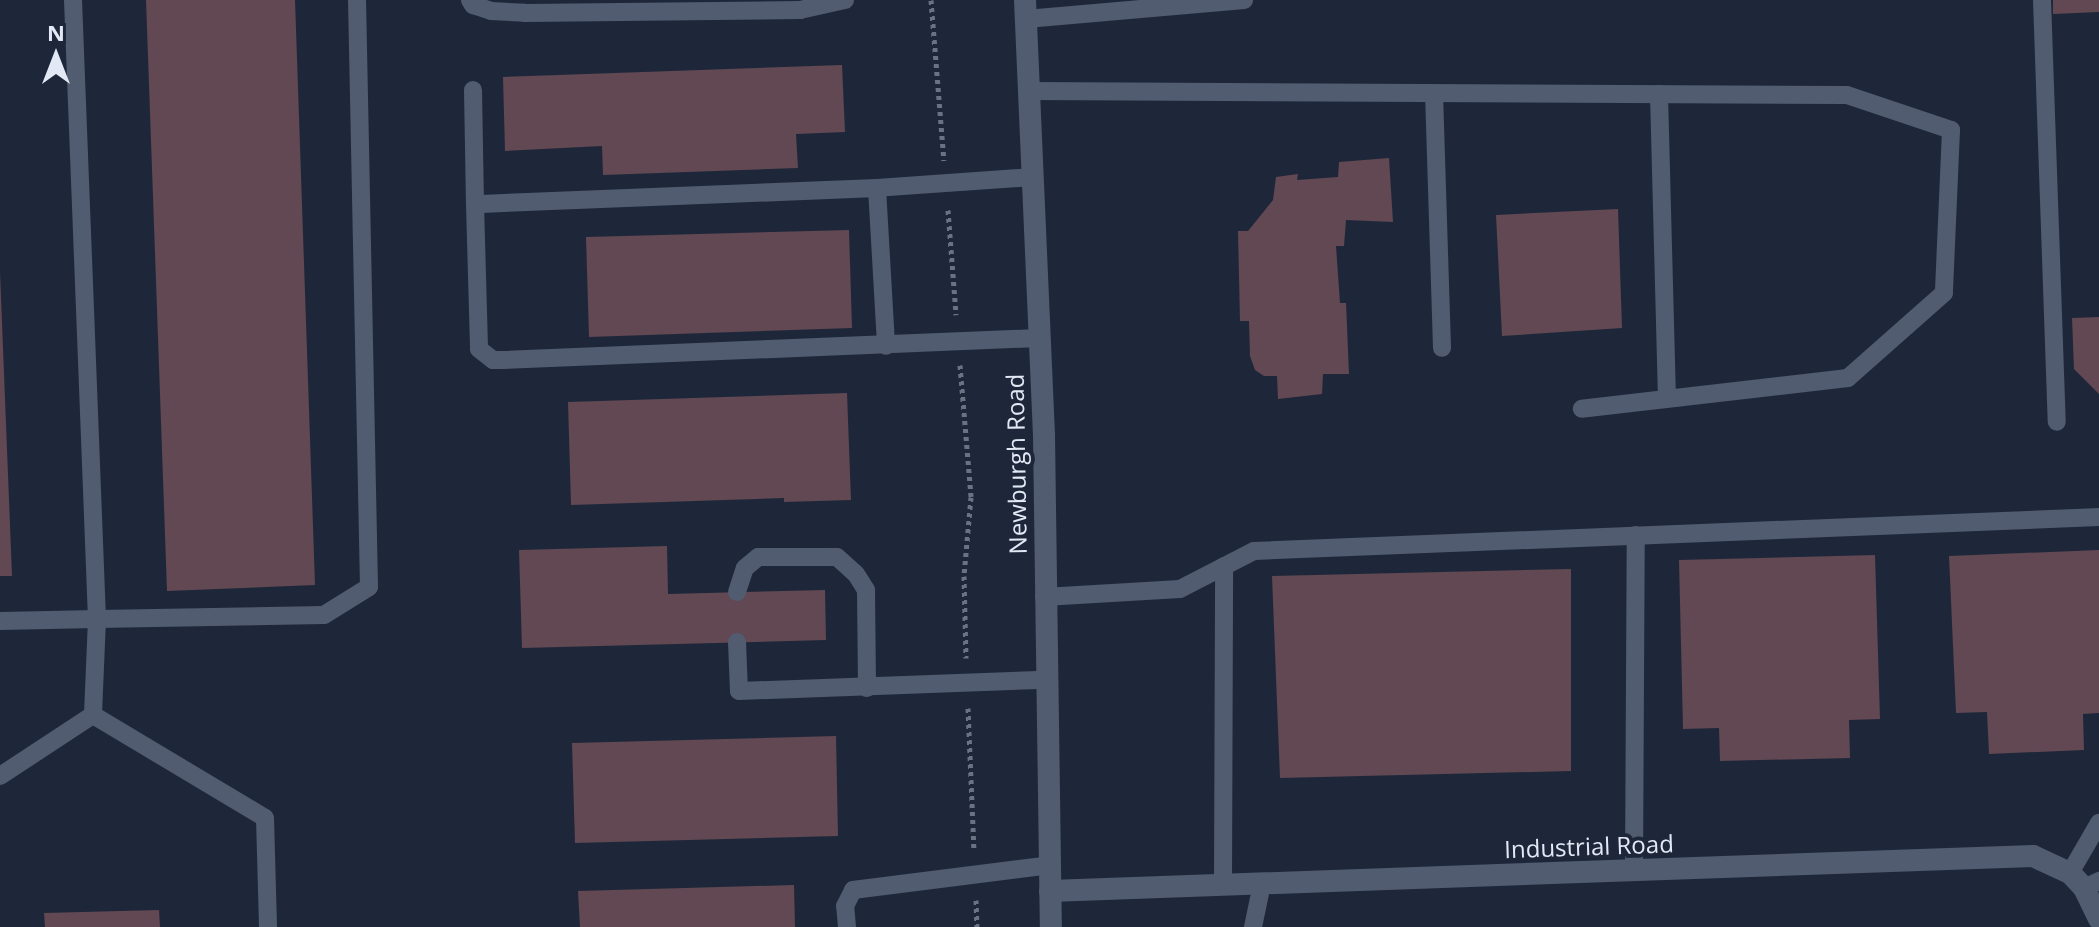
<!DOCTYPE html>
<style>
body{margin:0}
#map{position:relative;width:2099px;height:927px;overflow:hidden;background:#1e273a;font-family:"Open Sans",sans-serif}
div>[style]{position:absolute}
.building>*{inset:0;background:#614852}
.path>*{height:5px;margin-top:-2.5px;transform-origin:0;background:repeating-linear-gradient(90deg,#6b7383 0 4px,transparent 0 8px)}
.service>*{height:18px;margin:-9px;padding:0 9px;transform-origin:9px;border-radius:9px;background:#515c71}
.minor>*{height:22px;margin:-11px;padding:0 11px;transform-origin:11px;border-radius:11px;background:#515c71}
.secondary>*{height:22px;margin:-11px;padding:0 11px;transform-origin:11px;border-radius:11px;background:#515c71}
span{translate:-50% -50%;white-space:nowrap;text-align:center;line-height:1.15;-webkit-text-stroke:8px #1e273a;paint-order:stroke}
.street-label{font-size:24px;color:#e2e9f5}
.north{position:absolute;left:16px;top:16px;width:80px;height:80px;-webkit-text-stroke:6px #1e273a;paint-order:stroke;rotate:0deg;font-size:22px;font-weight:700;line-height:32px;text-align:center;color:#e2e9f5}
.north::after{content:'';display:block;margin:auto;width:28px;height:36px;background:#e2e9f5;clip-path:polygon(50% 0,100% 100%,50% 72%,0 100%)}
</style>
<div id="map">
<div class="building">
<i style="clip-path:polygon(146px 0,295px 0,315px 585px,167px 591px)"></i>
<i style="clip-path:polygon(2053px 0,2099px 0,2099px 12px,2053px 14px)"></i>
<i style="clip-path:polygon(842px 65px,845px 132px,796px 134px,798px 168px,603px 175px,602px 146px,505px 151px,503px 77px)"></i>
<i style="clip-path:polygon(1389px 158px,1393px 222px,1346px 220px,1344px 246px,1336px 246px,1340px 303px,1346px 303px,1349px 374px,1323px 374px,1322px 394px,1278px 399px,1277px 376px,1264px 376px,1255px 370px,1250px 356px,1249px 321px,1240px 321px,1238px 231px,1248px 231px,1273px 200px,1276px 177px,1298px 174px,1297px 180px,1338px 177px,1339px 162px)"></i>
<i style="clip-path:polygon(1618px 209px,1622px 328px,1502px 336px,1496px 215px)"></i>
<i style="clip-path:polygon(849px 230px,852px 328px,589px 337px,586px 237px)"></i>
<i style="clip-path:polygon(0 272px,12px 576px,0 576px)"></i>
<i style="clip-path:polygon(2099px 317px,2099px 394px,2074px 369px,2072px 318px)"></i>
<i style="clip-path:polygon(847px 393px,851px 500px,784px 502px,784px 498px,571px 505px,568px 402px)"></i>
<i style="clip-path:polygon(667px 546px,668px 594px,825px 590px,826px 640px,522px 648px,519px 550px)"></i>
<i style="clip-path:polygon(2099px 550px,2099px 713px,2083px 714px,2084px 750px,1989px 754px,1987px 712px,1956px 713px,1949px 556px)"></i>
<i style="clip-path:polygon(1875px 555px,1880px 719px,1849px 720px,1850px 758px,1720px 761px,1719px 728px,1683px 729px,1679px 560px)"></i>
<i style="clip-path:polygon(1571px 569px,1571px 771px,1280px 778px,1272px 576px)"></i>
<i style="clip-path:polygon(836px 736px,838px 836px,575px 843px,572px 743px)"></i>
<i style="clip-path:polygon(794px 885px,795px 927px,580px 927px,578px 891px)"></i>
<i style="clip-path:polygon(159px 910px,160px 927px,45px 927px,44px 913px)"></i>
</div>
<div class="path">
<i style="left:931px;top:0;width:161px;rotate:85.4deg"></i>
<i style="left:948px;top:210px;width:105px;rotate:85.6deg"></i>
<i style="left:960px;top:365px;width:132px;rotate:85.2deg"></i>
<i style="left:971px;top:497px;width:79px;rotate:95.1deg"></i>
<i style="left:964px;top:576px;width:82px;rotate:88.6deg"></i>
<i style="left:968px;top:708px;width:142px;rotate:87.6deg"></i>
<i style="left:976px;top:900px;width:27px;rotate:88deg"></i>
</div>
<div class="service">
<i style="left:73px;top:0;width:619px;rotate:87.78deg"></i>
<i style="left:97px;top:619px;width:227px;rotate:-1deg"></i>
<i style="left:324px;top:615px;width:53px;rotate:-31.9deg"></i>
<i style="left:369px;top:587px;width:587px;rotate:-91.17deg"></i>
<i style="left:470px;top:0;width:6px;rotate:59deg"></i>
<i style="left:473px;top:5px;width:19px;rotate:18deg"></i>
<i style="left:491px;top:11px;width:34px;rotate:3deg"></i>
<i style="left:525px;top:13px;width:275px;rotate:-0.6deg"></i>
<i style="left:800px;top:10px;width:46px;rotate:-12.5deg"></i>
<i style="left:2042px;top:0;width:422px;rotate:88deg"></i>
<i style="left:1026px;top:19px;width:219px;rotate:-5deg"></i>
<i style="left:473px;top:90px;width:114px;rotate:89deg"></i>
<i style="left:1029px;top:91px;width:818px;rotate:0.28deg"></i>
<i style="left:1847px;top:95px;width:110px;rotate:18.6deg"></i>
<i style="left:1951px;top:130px;width:163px;rotate:92.5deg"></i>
<i style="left:1944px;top:293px;width:128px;rotate:138.5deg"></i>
<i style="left:1848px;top:378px;width:268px;rotate:173.4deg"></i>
<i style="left:1434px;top:93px;width:255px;rotate:88.2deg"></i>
<i style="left:1659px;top:94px;width:305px;rotate:88.5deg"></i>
<i style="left:1033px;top:177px;width:156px;rotate:176deg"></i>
<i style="left:877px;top:188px;width:402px;rotate:177.7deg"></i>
<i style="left:475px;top:204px;width:145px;rotate:88.4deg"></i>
<i style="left:479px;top:349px;width:18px;rotate:38deg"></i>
<i style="left:493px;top:360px;width:10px"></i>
<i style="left:503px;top:360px;width:537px;rotate:-2.35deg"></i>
<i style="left:877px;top:188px;width:158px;rotate:86.7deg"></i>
<i style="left:737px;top:592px;width:25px;rotate:-72deg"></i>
<i style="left:745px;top:568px;width:17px;rotate:-40deg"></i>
<i style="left:758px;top:557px;width:79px"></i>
<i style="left:837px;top:557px;width:25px;rotate:42deg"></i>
<i style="left:856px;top:574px;width:19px;rotate:58deg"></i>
<i style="left:866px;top:590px;width:98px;rotate:89.4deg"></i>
<i style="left:1044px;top:597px;width:136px;rotate:-3.4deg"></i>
<i style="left:1180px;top:589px;width:83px;rotate:-27.2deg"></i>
<i style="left:1254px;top:551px;width:846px;rotate:-2.3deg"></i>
<i style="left:0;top:621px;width:97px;rotate:-1.2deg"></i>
<i style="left:97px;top:619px;width:96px;rotate:92.4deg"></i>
<i style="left:737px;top:642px;width:49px;rotate:87.7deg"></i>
<i style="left:739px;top:691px;width:306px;rotate:-2.1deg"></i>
<i style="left:93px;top:715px;width:200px;rotate:30.9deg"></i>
<i style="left:265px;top:818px;width:109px;rotate:88.4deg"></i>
<i style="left:0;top:776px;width:111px;rotate:-33.3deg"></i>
<i style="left:1634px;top:870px;width:335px;rotate:-89.7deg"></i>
<i style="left:2070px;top:873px;width:58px;rotate:-59.9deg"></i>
<i style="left:1223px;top:885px;width:319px;rotate:-89.8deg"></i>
<i style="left:2084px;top:888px;width:17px;rotate:-25deg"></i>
<i style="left:847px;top:927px;width:21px;rotate:-95deg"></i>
<i style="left:845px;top:906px;width:18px;rotate:-63deg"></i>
<i style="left:853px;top:890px;width:199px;rotate:-7.2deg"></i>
<i style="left:1253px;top:927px;width:44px;rotate:-78.2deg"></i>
</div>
<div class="minor">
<i style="left:1050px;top:891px;width:984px;rotate:-2.04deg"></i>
<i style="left:2033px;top:856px;width:41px;rotate:24.7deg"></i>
<i style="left:2070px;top:873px;width:21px;rotate:47deg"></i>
<i style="left:2084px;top:888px;width:34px;rotate:64deg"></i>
</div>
<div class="secondary">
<i style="left:1025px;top:0;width:436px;rotate:87.5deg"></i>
<i style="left:1044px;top:436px;width:491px;rotate:89.2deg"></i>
</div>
<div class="street-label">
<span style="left:1016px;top:464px;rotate:-91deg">Newburgh Road</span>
<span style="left:1589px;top:846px;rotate:-2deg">Industrial Road</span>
</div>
<div class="north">N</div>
</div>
